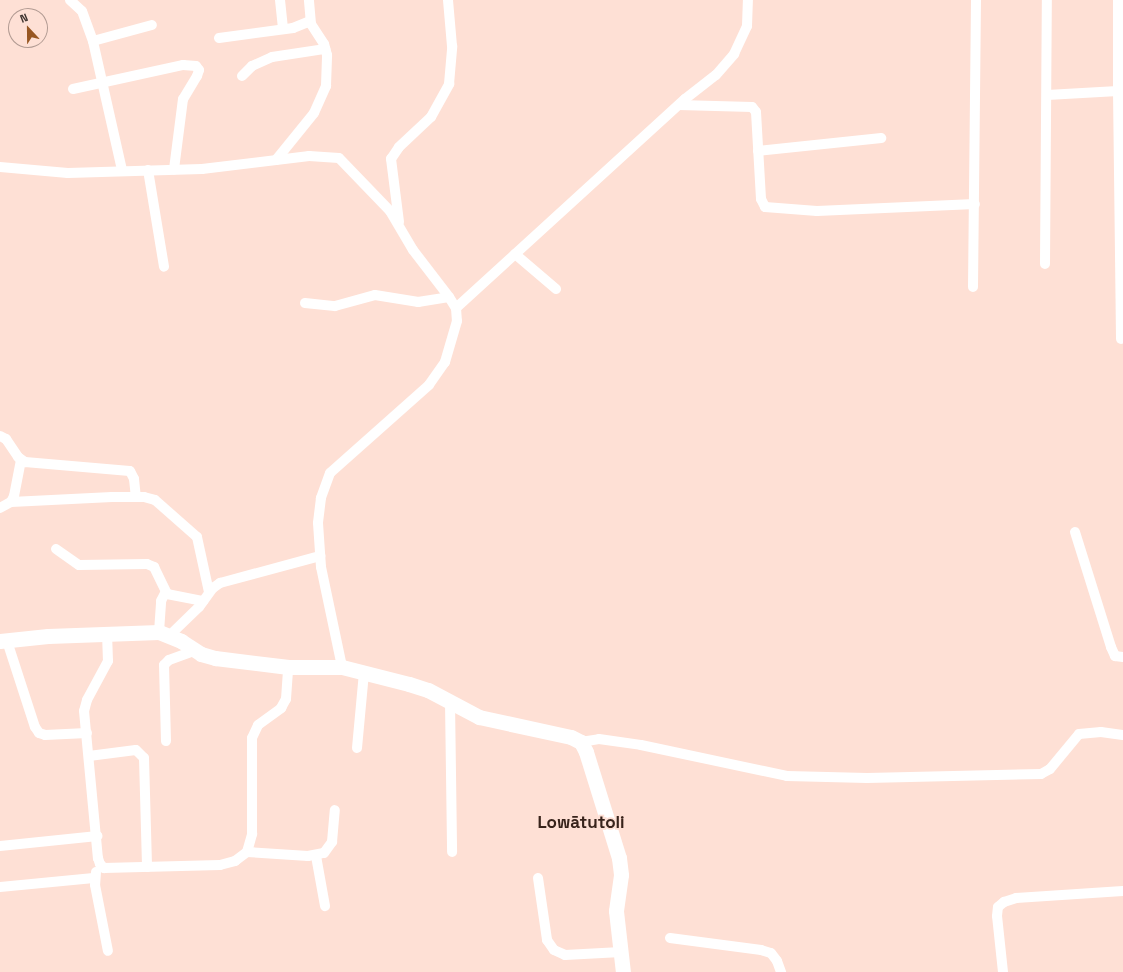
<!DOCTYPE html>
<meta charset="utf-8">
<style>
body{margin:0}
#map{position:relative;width:1123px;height:972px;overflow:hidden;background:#fee0d5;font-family:"Space Grotesk",sans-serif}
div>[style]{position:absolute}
.street>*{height:10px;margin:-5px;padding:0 5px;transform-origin:5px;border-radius:5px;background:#fff}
.secondary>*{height:15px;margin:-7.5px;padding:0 7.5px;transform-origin:7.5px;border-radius:7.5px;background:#fff}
span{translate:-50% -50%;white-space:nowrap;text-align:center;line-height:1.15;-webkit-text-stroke:3.5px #fee0d5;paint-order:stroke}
.district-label{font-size:17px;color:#38231b;font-weight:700}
.north{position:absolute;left:8px;top:8px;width:40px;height:40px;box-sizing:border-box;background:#fee0d5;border:1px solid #b29b93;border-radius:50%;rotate:338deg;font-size:11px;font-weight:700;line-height:16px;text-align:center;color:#3f3430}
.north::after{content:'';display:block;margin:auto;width:14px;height:18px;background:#985722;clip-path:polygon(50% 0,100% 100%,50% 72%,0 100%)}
</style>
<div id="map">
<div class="street">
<i style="left:70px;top:0;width:16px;rotate:43deg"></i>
<i style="left:82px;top:11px;width:32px;rotate:70deg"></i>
<i style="left:280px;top:0;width:29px;rotate:84deg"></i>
<i style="left:1118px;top:0;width:91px;rotate:90deg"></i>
<i style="left:1118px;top:91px;width:5px"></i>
<i style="left:219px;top:38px;width:75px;rotate:-7.7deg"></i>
<i style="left:293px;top:28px;width:18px;rotate:-22deg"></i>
<i style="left:242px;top:76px;width:14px;rotate:-45deg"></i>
<i style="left:252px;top:66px;width:22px;rotate:-24deg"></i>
<i style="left:272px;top:57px;width:54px;rotate:-8.6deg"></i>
<i style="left:73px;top:89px;width:113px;rotate:-12.3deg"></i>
<i style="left:183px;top:65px;width:13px;rotate:4deg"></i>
<i style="left:196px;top:66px;width:5px;rotate:53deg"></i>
<i style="left:199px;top:70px;width:6px;rotate:108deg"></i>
<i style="left:197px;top:76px;width:27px;rotate:121deg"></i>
<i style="left:183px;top:99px;width:71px;rotate:97.3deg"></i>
<i style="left:1047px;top:95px;width:71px;rotate:-3.2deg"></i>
<i style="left:1118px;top:91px;width:248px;rotate:89.3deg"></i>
<i style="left:679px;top:105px;width:73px;rotate:1.6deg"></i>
<i style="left:752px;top:107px;width:6px;rotate:51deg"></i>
<i style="left:756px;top:112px;width:87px;rotate:86.7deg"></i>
<i style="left:761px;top:199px;width:9px;rotate:63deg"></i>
<i style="left:765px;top:207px;width:52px;rotate:4.4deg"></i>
<i style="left:817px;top:211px;width:158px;rotate:-2.5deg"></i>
<i style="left:758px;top:151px;width:124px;rotate:-6deg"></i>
<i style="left:276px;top:160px;width:60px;rotate:-51deg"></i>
<i style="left:314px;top:113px;width:30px;rotate:-66deg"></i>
<i style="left:326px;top:86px;width:31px;rotate:-88deg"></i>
<i style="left:327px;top:55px;width:11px;rotate:-105deg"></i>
<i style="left:324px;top:44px;width:24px;rotate:-123deg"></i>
<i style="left:311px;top:24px;width:24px;rotate:-95deg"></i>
<i style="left:0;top:167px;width:68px;rotate:5deg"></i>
<i style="left:68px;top:173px;width:134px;rotate:-1.7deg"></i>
<i style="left:202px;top:169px;width:108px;rotate:-6.9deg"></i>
<i style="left:309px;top:156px;width:30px;rotate:4deg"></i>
<i style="left:339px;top:158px;width:74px;rotate:46.1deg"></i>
<i style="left:390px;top:211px;width:45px;rotate:59.5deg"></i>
<i style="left:413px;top:250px;width:59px;rotate:52.5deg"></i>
<i style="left:449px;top:297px;width:13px;rotate:58deg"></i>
<i style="left:456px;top:308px;width:13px;rotate:86deg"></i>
<i style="left:457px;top:321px;width:43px;rotate:106.3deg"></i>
<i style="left:445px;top:362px;width:28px;rotate:125deg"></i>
<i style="left:429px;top:385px;width:132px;rotate:138.4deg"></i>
<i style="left:330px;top:473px;width:27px;rotate:110deg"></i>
<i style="left:321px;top:498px;width:25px;rotate:97deg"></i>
<i style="left:318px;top:523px;width:44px;rotate:86.1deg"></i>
<i style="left:321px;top:567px;width:102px;rotate:78.1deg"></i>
<i style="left:122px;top:170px;width:132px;rotate:-102.7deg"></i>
<i style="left:93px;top:41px;width:61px;rotate:-15.2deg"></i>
<i style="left:148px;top:170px;width:98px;rotate:80.6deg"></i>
<i style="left:399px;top:222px;width:64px;rotate:-97.2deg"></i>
<i style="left:391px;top:159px;width:14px;rotate:-56deg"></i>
<i style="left:399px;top:147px;width:44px;rotate:-43.2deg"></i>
<i style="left:431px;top:117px;width:38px;rotate:-61deg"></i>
<i style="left:449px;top:84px;width:38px;rotate:-85deg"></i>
<i style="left:452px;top:46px;width:46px;rotate:-95deg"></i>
<i style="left:515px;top:254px;width:54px;rotate:40.5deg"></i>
<i style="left:1045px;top:264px;width:264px;rotate:-89.6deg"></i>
<i style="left:973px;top:287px;width:287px;rotate:-89.4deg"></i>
<i style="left:305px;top:303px;width:30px;rotate:6deg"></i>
<i style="left:335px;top:306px;width:41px;rotate:-15.4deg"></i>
<i style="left:375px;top:295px;width:44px;rotate:9.2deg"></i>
<i style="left:418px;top:302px;width:31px;rotate:-9deg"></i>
<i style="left:456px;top:308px;width:310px;rotate:-42.4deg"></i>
<i style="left:685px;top:99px;width:39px;rotate:-38deg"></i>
<i style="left:716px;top:75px;width:28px;rotate:-49deg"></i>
<i style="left:734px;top:54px;width:31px;rotate:-65deg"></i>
<i style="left:747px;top:26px;width:26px;rotate:-88deg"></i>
<i style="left:0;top:436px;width:7px;rotate:27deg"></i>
<i style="left:6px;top:439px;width:22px;rotate:56deg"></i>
<i style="left:18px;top:457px;width:9px;rotate:36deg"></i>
<i style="left:25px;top:462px;width:105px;rotate:4.9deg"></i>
<i style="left:130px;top:471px;width:9px;rotate:63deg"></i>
<i style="left:134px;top:479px;width:18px;rotate:84deg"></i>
<i style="left:11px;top:502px;width:101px;rotate:-2.8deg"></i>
<i style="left:112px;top:497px;width:32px"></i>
<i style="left:144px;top:497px;width:11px;rotate:15deg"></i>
<i style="left:155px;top:500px;width:56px;rotate:41.4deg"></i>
<i style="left:197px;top:537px;width:56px;rotate:77.7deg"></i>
<i style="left:0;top:508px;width:13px;rotate:-29deg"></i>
<i style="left:11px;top:502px;width:7px;rotate:-63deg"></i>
<i style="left:14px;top:496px;width:37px;rotate:-79deg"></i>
<i style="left:1075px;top:532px;width:121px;rotate:72.6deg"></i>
<i style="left:1111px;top:647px;width:10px;rotate:66deg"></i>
<i style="left:1115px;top:656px;width:8px;rotate:7deg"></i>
<i style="left:56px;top:549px;width:28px;rotate:35deg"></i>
<i style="left:79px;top:565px;width:68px;rotate:-0.8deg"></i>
<i style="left:147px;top:564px;width:8px;rotate:23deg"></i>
<i style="left:154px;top:567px;width:30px;rotate:64deg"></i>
<i style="left:167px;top:594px;width:37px;rotate:11deg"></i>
<i style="left:159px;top:632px;width:31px;rotate:-86deg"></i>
<i style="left:161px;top:601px;width:9px;rotate:-63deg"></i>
<i style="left:107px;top:633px;width:28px;rotate:88deg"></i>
<i style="left:108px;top:661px;width:44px;rotate:118.3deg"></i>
<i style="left:87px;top:700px;width:11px;rotate:105deg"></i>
<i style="left:84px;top:711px;width:148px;rotate:84.6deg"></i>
<i style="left:98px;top:858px;width:6px;rotate:72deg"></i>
<i style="left:100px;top:864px;width:6px;rotate:45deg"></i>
<i style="left:104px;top:868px;width:116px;rotate:-1.5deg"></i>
<i style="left:220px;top:865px;width:16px;rotate:-15deg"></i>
<i style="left:235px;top:861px;width:15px;rotate:-37deg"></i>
<i style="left:247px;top:852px;width:19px;rotate:-74deg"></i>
<i style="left:252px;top:834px;width:96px;rotate:-90deg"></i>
<i style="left:252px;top:738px;width:14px;rotate:-65deg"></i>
<i style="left:258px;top:725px;width:29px;rotate:-36deg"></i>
<i style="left:281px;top:708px;width:10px;rotate:-61deg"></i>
<i style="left:286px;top:699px;width:32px;rotate:-86deg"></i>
<i style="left:170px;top:635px;width:40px;rotate:-44deg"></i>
<i style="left:199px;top:607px;width:24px;rotate:-54deg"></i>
<i style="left:213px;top:588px;width:9px;rotate:-36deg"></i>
<i style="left:220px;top:583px;width:104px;rotate:-15.1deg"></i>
<i style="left:7px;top:641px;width:90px;rotate:72deg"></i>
<i style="left:35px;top:727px;width:7px;rotate:56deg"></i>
<i style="left:39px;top:733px;width:6px;rotate:18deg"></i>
<i style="left:45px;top:735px;width:42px;rotate:-2.7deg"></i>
<i style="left:450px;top:702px;width:150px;rotate:89.2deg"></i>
<i style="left:166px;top:741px;width:76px;rotate:-91.5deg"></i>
<i style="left:164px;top:665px;width:7px;rotate:-45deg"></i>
<i style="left:169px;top:660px;width:27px;rotate:-20deg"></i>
<i style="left:581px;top:742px;width:18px;rotate:-9deg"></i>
<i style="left:599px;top:739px;width:42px;rotate:8.1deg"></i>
<i style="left:641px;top:745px;width:149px;rotate:12deg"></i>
<i style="left:787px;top:776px;width:80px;rotate:1.4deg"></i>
<i style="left:867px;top:778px;width:174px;rotate:-1.3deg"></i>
<i style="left:1041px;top:774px;width:10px;rotate:-29deg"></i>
<i style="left:1050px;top:769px;width:45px;rotate:-50.4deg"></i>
<i style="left:1079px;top:734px;width:22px;rotate:-5deg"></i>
<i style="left:1101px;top:732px;width:22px;rotate:8deg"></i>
<i style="left:357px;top:748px;width:75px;rotate:-84.7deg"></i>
<i style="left:89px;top:756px;width:47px;rotate:-7.3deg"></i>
<i style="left:136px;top:750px;width:11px;rotate:45deg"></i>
<i style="left:144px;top:758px;width:109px;rotate:88.4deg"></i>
<i style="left:0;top:846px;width:98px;rotate:-5.9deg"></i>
<i style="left:247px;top:852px;width:61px;rotate:3.8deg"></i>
<i style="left:308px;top:856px;width:16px;rotate:-11deg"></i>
<i style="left:324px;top:853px;width:14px;rotate:-54deg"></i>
<i style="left:332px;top:842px;width:32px;rotate:-85deg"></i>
<i style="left:316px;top:856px;width:51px;rotate:79.8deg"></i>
<i style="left:96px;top:872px;width:13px;rotate:94deg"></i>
<i style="left:95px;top:885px;width:67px;rotate:78.9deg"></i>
<i style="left:538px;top:878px;width:63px;rotate:81.7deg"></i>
<i style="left:547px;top:940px;width:12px;rotate:55deg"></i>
<i style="left:554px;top:950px;width:12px;rotate:24deg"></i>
<i style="left:565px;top:955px;width:56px;rotate:-3.1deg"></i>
<i style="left:0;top:887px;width:94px;rotate:-5.5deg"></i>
<i style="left:670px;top:938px;width:92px;rotate:7.5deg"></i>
<i style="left:761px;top:950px;width:10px;rotate:17deg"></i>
<i style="left:771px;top:953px;width:10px;rotate:53deg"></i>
<i style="left:777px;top:961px;width:12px;rotate:70deg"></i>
<i style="left:1003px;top:972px;width:56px;rotate:-96.1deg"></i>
<i style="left:997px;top:916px;width:9px;rotate:-84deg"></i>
<i style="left:998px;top:907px;width:8px;rotate:-40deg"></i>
<i style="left:1004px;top:902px;width:13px;rotate:-18deg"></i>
<i style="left:1016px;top:898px;width:107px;rotate:-3.7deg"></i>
</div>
<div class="secondary">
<i style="left:0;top:641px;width:48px;rotate:-5.9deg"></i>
<i style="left:48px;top:636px;width:111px;rotate:-2.1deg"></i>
<i style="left:159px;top:632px;width:24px;rotate:22deg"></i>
<i style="left:181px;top:641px;width:24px;rotate:33deg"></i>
<i style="left:201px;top:654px;width:15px;rotate:16deg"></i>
<i style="left:215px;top:658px;width:74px;rotate:7deg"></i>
<i style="left:288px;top:667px;width:54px"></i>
<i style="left:342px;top:667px;width:69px;rotate:14.2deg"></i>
<i style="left:409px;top:684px;width:20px;rotate:18deg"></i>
<i style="left:428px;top:690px;width:58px;rotate:27.9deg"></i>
<i style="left:479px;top:717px;width:94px;rotate:12.3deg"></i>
<i style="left:571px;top:737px;width:11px;rotate:27deg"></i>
<i style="left:581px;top:742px;width:11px;rotate:63deg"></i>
<i style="left:586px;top:752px;width:111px;rotate:72.7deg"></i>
<i style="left:619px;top:858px;width:17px;rotate:83deg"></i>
<i style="left:621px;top:875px;width:36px;rotate:98deg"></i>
<i style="left:616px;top:911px;width:61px;rotate:83.5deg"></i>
</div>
<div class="district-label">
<span style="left:581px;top:823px">Lowātutoli</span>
</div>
<div class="north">N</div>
</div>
